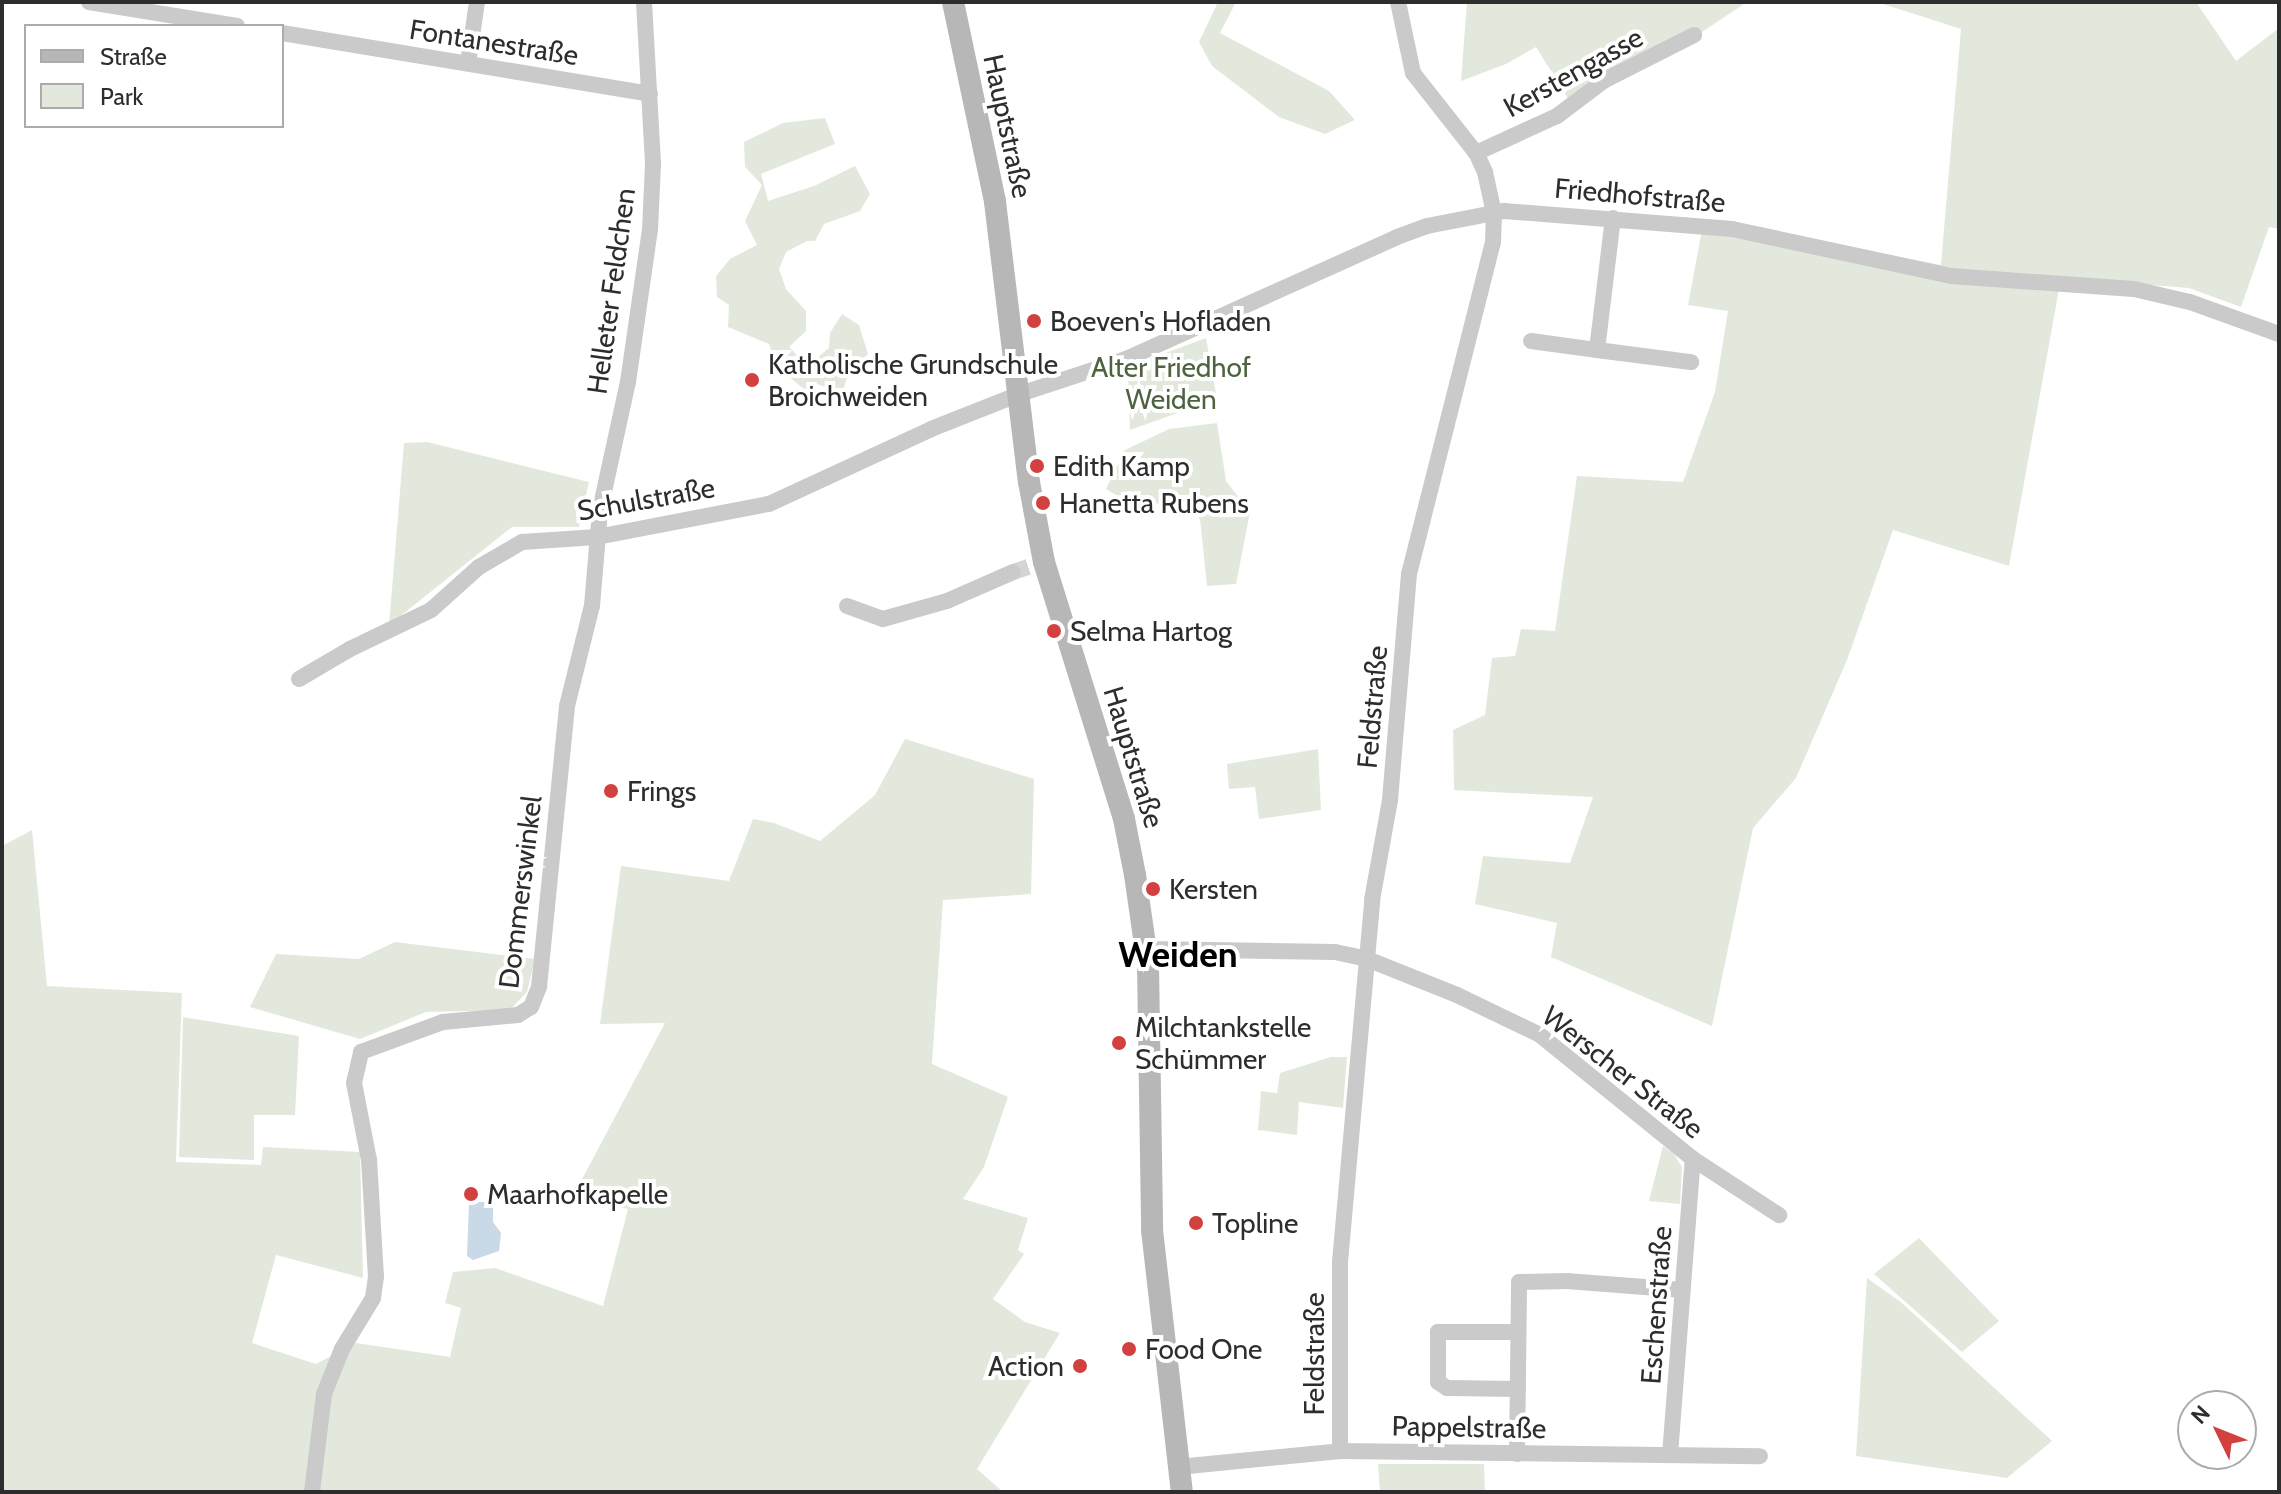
<!DOCTYPE html>
<meta charset="utf-8">
<style>
body{margin:0}
#map{position:relative;width:2281px;height:1494px;overflow:hidden;background:#fff;font-family:Cabin,sans-serif}
div>[style]{position:absolute}
.green>*{inset:0;background:#e2e9dc}
.water>*{inset:0;background:#c9d9e7}
.minor-tunnel>*{height:16px;margin-top:-8px;transform-origin:0;background:repeating-linear-gradient(90deg,#d5d5d5 0 16px,transparent 0 24px)}
.minor>*{height:16px;margin:-8px;padding:0 8px;transform-origin:8px;border-radius:8px;background:#cacaca}
.secondary>*{height:22px;margin:-11px;padding:0 11px;transform-origin:11px;border-radius:11px;background:#b7b7b7}
.dots>*{width:22px;height:22px;translate:-50% -50%;box-sizing:border-box;border:4px solid #fff;border-radius:50%}
span{translate:-50% -50%;white-space:nowrap;text-align:center;line-height:1.15;-webkit-text-stroke:8px #fff;paint-order:stroke}
.street-label{font-size:28px;color:#2d2d2d}
.poi-label{font-size:28px;color:#2d2d2d}
.left{translate:0 -50%;text-align:left}
.right{translate:-100% -50%;text-align:right}
.park-label{font-size:28px;color:#4d633f}
.district-label{font-size:36px;color:#000;font-weight:700}
.frame{position:absolute;inset:0;border:4px solid #2d2d2d;pointer-events:none}
.legend{position:absolute;left:24px;top:24px;width:260px;height:104px;box-sizing:border-box;background:#fff;border:2px solid #ababab;margin:0;padding:10px 14px;list-style:none;font-size:24px;color:#2d2d2d}
.legend li{display:flex;align-items:center;gap:16px;height:40px}
.legend b{width:40px;border:2px solid #ababab}
.north{position:absolute;left:2177px;top:1390px;width:80px;height:80px;box-sizing:border-box;background:#fff;border:2px solid #ababab;border-radius:50%;rotate:313deg;font-size:22px;font-weight:700;line-height:32px;text-align:center;color:#2d2d2d}
.north::after{content:'';display:block;margin:auto;width:28px;height:36px;background:#d24040;clip-path:polygon(50% 0,100% 100%,50% 72%,0 100%)}
</style>
<div id="map">
<div class="green">
<i style="clip-path:polygon(1218px 2px,1236px 2px,1220px 33px,1329px 91px,1355px 120px,1325px 134px,1279px 117px,1212px 66px,1199px 42px)"></i>
<i style="clip-path:polygon(1467px 2px,1747px 2px,1669px 54px,1614px 80px,1575px 110px,1536px 47px,1506px 64px,1461px 81px)"></i>
<i style="clip-path:polygon(1877px 2px,2196px 2px,2236px 61px,2279px 28px,2279px 229px,2269px 227px,2241px 307px,2189px 288px,2061px 278px,2009px 566px,1893px 530px,1847px 660px,1796px 778px,1753px 828px,1712px 1026px,1551px 957px,1557px 923px,1475px 904px,1483px 856px,1570px 863px,1593px 797px,1454px 790px,1453px 730px,1485px 715px,1492px 658px,1515px 656px,1521px 629px,1555px 631px,1577px 476px,1683px 482px,1715px 392px,1728px 311px,1688px 305px,1704px 219px,1941px 265px,1961px 29px)"></i>
<i style="clip-path:polygon(825px 118px,835px 144px,761px 174px,768px 201px,814px 186px,855px 166px,870px 194px,860px 211px,824px 224px,815px 241px,807px 241px,786px 252px,779px 269px,786px 289px,806px 311px,806px 331px,789px 347px,808px 365px,829px 348px,830px 333px,842px 314px,859px 325px,868px 354px,848px 375px,842px 393px,814px 383px,806px 391px,776px 366px,769px 344px,728px 327px,729px 305px,717px 297px,716px 276px,730px 259px,757px 245px,745px 221px,762px 185px,745px 167px,744px 142px,783px 123px)"></i>
<i style="clip-path:polygon(1206px 338px,1217px 399px,1130px 430px,1128px 367px)"></i>
<i style="clip-path:polygon(1217px 423px,1226px 481px,1250px 512px,1236px 584px,1207px 586px,1200px 519px,1185px 505px,1128px 502px,1106px 489px,1125px 450px,1169px 429px)"></i>
<i style="clip-path:polygon(427px 442px,589px 482px,579px 527px,512px 527px,389px 625px,404px 443px)"></i>
<i style="clip-path:polygon(905px 739px,1034px 779px,1031px 894px,943px 900px,932px 1064px,1008px 1097px,984px 1167px,963px 1199px,1028px 1218px,1018px 1250px,1024px 1254px,993px 1299px,1025px 1322px,1060px 1333px,977px 1469px,1003px 1492px,2px 1492px,2px 846px,32px 830px,47px 986px,182px 993px,176px 1162px,261px 1165px,263px 1147px,360px 1152px,363px 1278px,276px 1255px,252px 1343px,316px 1364px,356px 1343px,450px 1357px,461px 1308px,445px 1303px,453px 1272px,495px 1268px,603px 1306px,628px 1209px,573px 1196px,665px 1023px,600px 1024px,621px 866px,729px 881px,753px 819px,774px 823px,820px 841px,875px 795px)"></i>
<i style="clip-path:polygon(1318px 749px,1321px 810px,1259px 819px,1255px 787px,1229px 789px,1227px 764px)"></i>
<i style="clip-path:polygon(395px 942px,535px 959px,527px 992px,510px 1010px,426px 1012px,360px 1039px,250px 1007px,276px 954px,359px 959px)"></i>
<i style="clip-path:polygon(183px 1017px,299px 1036px,295px 1115px,254px 1115px,254px 1160px,179px 1157px)"></i>
<i style="clip-path:polygon(1331px 1057px,1347px 1057px,1343px 1108px,1299px 1102px,1297px 1135px,1258px 1130px,1261px 1091px,1277px 1093px,1280px 1073px)"></i>
<i style="clip-path:polygon(1663px 1146px,1674px 1154px,1682px 1167px,1680px 1204px,1649px 1201px)"></i>
<i style="clip-path:polygon(1919px 1238px,1999px 1321px,1962px 1352px,1874px 1274px)"></i>
<i style="clip-path:polygon(1867px 1278px,1902px 1303px,2052px 1441px,2007px 1478px,1856px 1456px)"></i>
<i style="clip-path:polygon(1378px 1464px,1484px 1464px,1485px 1492px,1380px 1492px)"></i>
</div>
<div class="water">
<i style="clip-path:polygon(473px 1202px,488px 1202px,493px 1206px,493px 1222px,501px 1233px,499px 1251px,473px 1260px,467px 1256px,469px 1204px)"></i>
</div>
<div class="minor-tunnel">
<i style="left:1013px;top:572px;width:22px;rotate:-18deg"></i>
</div>
<div class="minor">
<i style="left:89px;top:2px;width:150px;rotate:9.2deg"></i>
<i style="left:282px;top:33px;width:373px;rotate:9.4deg"></i>
<i style="left:468px;top:63px;width:62px;rotate:-81.6deg"></i>
<i style="left:1476px;top:153px;width:89px;rotate:-24.6deg"></i>
<i style="left:1557px;top:116px;width:60px;rotate:-36.9deg"></i>
<i style="left:1605px;top:80px;width:100px;rotate:-26.8deg"></i>
<i style="left:1531px;top:341px;width:67px;rotate:7.8deg"></i>
<i style="left:1597px;top:350px;width:133px;rotate:-83.1deg"></i>
<i style="left:1597px;top:350px;width:95px;rotate:7.3deg"></i>
<i style="left:847px;top:606px;width:38px;rotate:20deg"></i>
<i style="left:883px;top:619px;width:66px;rotate:-15.7deg"></i>
<i style="left:947px;top:601px;width:72px;rotate:-23.7deg"></i>
<i style="left:299px;top:679px;width:59px;rotate:-30.5deg"></i>
<i style="left:350px;top:649px;width:90px;rotate:-25.7deg"></i>
<i style="left:431px;top:610px;width:64px;rotate:-41.9deg"></i>
<i style="left:479px;top:567px;width:50px;rotate:-30.2deg"></i>
<i style="left:522px;top:542px;width:75px;rotate:-3.8deg"></i>
<i style="left:597px;top:537px;width:175px;rotate:-10.9deg"></i>
<i style="left:769px;top:504px;width:179px;rotate:-24.8deg"></i>
<i style="left:931px;top:429px;width:96px;rotate:-21.5deg"></i>
<i style="left:1020px;top:394px;width:112px;rotate:-18.3deg"></i>
<i style="left:1126px;top:359px;width:297px;rotate:-24.2deg"></i>
<i style="left:1397px;top:237px;width:32px;rotate:-20deg"></i>
<i style="left:1427px;top:226px;width:78px;rotate:-11deg"></i>
<i style="left:1504px;top:211px;width:229px;rotate:4.5deg"></i>
<i style="left:1732px;top:229px;width:224px;rotate:12.1deg"></i>
<i style="left:1951px;top:276px;width:183px;rotate:4.1deg"></i>
<i style="left:2134px;top:289px;width:57px;rotate:13.1deg"></i>
<i style="left:2190px;top:302px;width:95px;rotate:19.8deg"></i>
<i style="left:1146px;top:949px;width:189px;rotate:0.9deg"></i>
<i style="left:1335px;top:952px;width:33px;rotate:12deg"></i>
<i style="left:1367px;top:959px;width:97px;rotate:21.8deg"></i>
<i style="left:1457px;top:995px;width:92px;rotate:25.7deg"></i>
<i style="left:1540px;top:1035px;width:197px;rotate:39deg"></i>
<i style="left:1693px;top:1159px;width:103px;rotate:33.1deg"></i>
<i style="left:1518px;top:1389px;width:71px;rotate:-179.2deg"></i>
<i style="left:1447px;top:1388px;width:11px;rotate:-146deg"></i>
<i style="left:1438px;top:1382px;width:50px;rotate:-90deg"></i>
<i style="left:1438px;top:1332px;width:80px"></i>
<i style="left:1340px;top:1451px;width:189px;rotate:-90deg"></i>
<i style="left:1340px;top:1262px;width:363px;rotate:-84.9deg"></i>
<i style="left:1372px;top:900px;width:102px;rotate:-79.8deg"></i>
<i style="left:1390px;top:800px;width:227px;rotate:-85.2deg"></i>
<i style="left:1409px;top:574px;width:342px;rotate:-75.8deg"></i>
<i style="left:1493px;top:242px;width:29px;rotate:-88deg"></i>
<i style="left:1494px;top:213px;width:42px;rotate:-102.4deg"></i>
<i style="left:1485px;top:172px;width:21px;rotate:-115deg"></i>
<i style="left:1476px;top:153px;width:102px;rotate:-128.2deg"></i>
<i style="left:1413px;top:73px;width:73px;rotate:-101.9deg"></i>
<i style="left:1517px;top:1454px;width:172px;rotate:-89.3deg"></i>
<i style="left:1519px;top:1282px;width:48px;rotate:-1.2deg"></i>
<i style="left:1567px;top:1281px;width:116px;rotate:4.4deg"></i>
<i style="left:1670px;top:1455px;width:297px;rotate:-85.6deg"></i>
<i style="left:1178px;top:1467px;width:163px;rotate:-5.6deg"></i>
<i style="left:1340px;top:1451px;width:420px;rotate:0.7deg"></i>
<i style="left:312px;top:1492px;width:99px;rotate:-83deg"></i>
<i style="left:324px;top:1394px;width:48px;rotate:-68.2deg"></i>
<i style="left:342px;top:1349px;width:60px;rotate:-58.7deg"></i>
<i style="left:373px;top:1298px;width:21px;rotate:-82deg"></i>
<i style="left:376px;top:1277px;width:117px;rotate:-93.4deg"></i>
<i style="left:369px;top:1160px;width:78px;rotate:-101deg"></i>
<i style="left:354px;top:1083px;width:32px;rotate:-77deg"></i>
<i style="left:361px;top:1052px;width:87px;rotate:-20.1deg"></i>
<i style="left:443px;top:1022px;width:75px;rotate:-5.3deg"></i>
<i style="left:518px;top:1015px;width:15px;rotate:-32deg"></i>
<i style="left:531px;top:1007px;width:22px;rotate:-68deg"></i>
<i style="left:539px;top:987px;width:282px;rotate:-84.3deg"></i>
<i style="left:567px;top:706px;width:103px;rotate:-76deg"></i>
<i style="left:592px;top:606px;width:96px;rotate:-85.2deg"></i>
<i style="left:600px;top:510px;width:131px;rotate:-77.7deg"></i>
<i style="left:628px;top:382px;width:154px;rotate:-81.8deg"></i>
<i style="left:650px;top:230px;width:67px;rotate:-87.4deg"></i>
<i style="left:653px;top:163px;width:161px;rotate:-93.2deg"></i>
</div>
<div class="secondary">
<i style="left:953px;top:2px;width:204px;rotate:78.1deg"></i>
<i style="left:995px;top:202px;width:282px;rotate:83.1deg"></i>
<i style="left:1029px;top:482px;width:81px;rotate:79.4deg"></i>
<i style="left:1044px;top:562px;width:269px;rotate:72.7deg"></i>
<i style="left:1124px;top:819px;width:57px;rotate:78.9deg"></i>
<i style="left:1135px;top:875px;width:91px;rotate:81.8deg"></i>
<i style="left:1148px;top:965px;width:265px;rotate:89.1deg"></i>
<i style="left:1152px;top:1230px;width:264px;rotate:83.5deg"></i>
</div>
<div class="dots">
<i style="left:1034px;top:321px;background:#d24040"></i>
<i style="left:752px;top:380px;background:#d24040"></i>
<i style="left:1037px;top:466px;background:#d24040"></i>
<i style="left:1043px;top:503px;background:#d24040"></i>
<i style="left:1054px;top:631px;background:#d24040"></i>
<i style="left:611px;top:791px;background:#d24040"></i>
<i style="left:1153px;top:889px;background:#d24040"></i>
<i style="left:1119px;top:1043px;background:#d24040"></i>
<i style="left:471px;top:1194px;background:#d24040"></i>
<i style="left:1196px;top:1223px;background:#d24040"></i>
<i style="left:1129px;top:1349px;background:#d24040"></i>
<i style="left:1080px;top:1366px;background:#d24040"></i>
</div>
<div class="street-label">
<span style="left:494px;top:42px;rotate:9deg">Fontanestraße</span>
<span style="left:1573px;top:72px;rotate:-29deg">Kerstengasse</span>
<span style="left:1008px;top:126px;rotate:78deg">Hauptstraße</span>
<span style="left:1640px;top:195px;rotate:5deg">Friedhofstraße</span>
<span style="left:611px;top:291px;rotate:-82deg">Helleter Feldchen</span>
<span style="left:646px;top:499px;rotate:-10deg">Schulstraße</span>
<span style="left:1372px;top:707px;rotate:-85deg">Feldstraße</span>
<span style="left:1134px;top:757px;rotate:73deg">Hauptstraße</span>
<span style="left:520px;top:892px;rotate:-83deg">Dommerswinkel</span>
<span style="left:1623px;top:1072px;rotate:38deg">Werscher Straße</span>
<span style="left:1656px;top:1305px;rotate:-86deg">Eschenstraße</span>
<span style="left:1314px;top:1354px;rotate:-90deg">Feldstraße</span>
<span style="left:1469px;top:1427px;rotate:1deg">Pappelstraße</span>
</div>
<div class="poi-label">
<span class="left" style="left:1050px;top:321px">Boeven's Hofladen</span>
<span class="left" style="left:768px;top:380px">Katholische Grundschule<br>Broichweiden</span>
<span class="left" style="left:1053px;top:466px">Edith Kamp</span>
<span class="left" style="left:1059px;top:503px">Hanetta Rubens</span>
<span class="left" style="left:1070px;top:631px">Selma Hartog</span>
<span class="left" style="left:627px;top:791px">Frings</span>
<span class="left" style="left:1169px;top:889px">Kersten</span>
<span class="left" style="left:1135px;top:1043px">Milchtankstelle<br>Schümmer</span>
<span class="left" style="left:487px;top:1194px">Maarhofkapelle</span>
<span class="left" style="left:1212px;top:1223px">Topline</span>
<span class="left" style="left:1145px;top:1349px">Food One</span>
<span class="right" style="left:1064px;top:1366px">Action</span>
</div>
<div class="park-label">
<span style="left:1171px;top:383px">Alter Friedhof<br>Weiden</span>
</div>
<div class="district-label">
<span style="left:1178px;top:955px">Weiden</span>
</div>
<div class="frame"></div>
<ul class="legend">
<li><b style="height:10px;background:#b7b7b7"></b>Straße</li>
<li><b style="height:22px;background:#e2e9dc"></b>Park</li>
</ul>
<div class="north">N</div>
</div>
